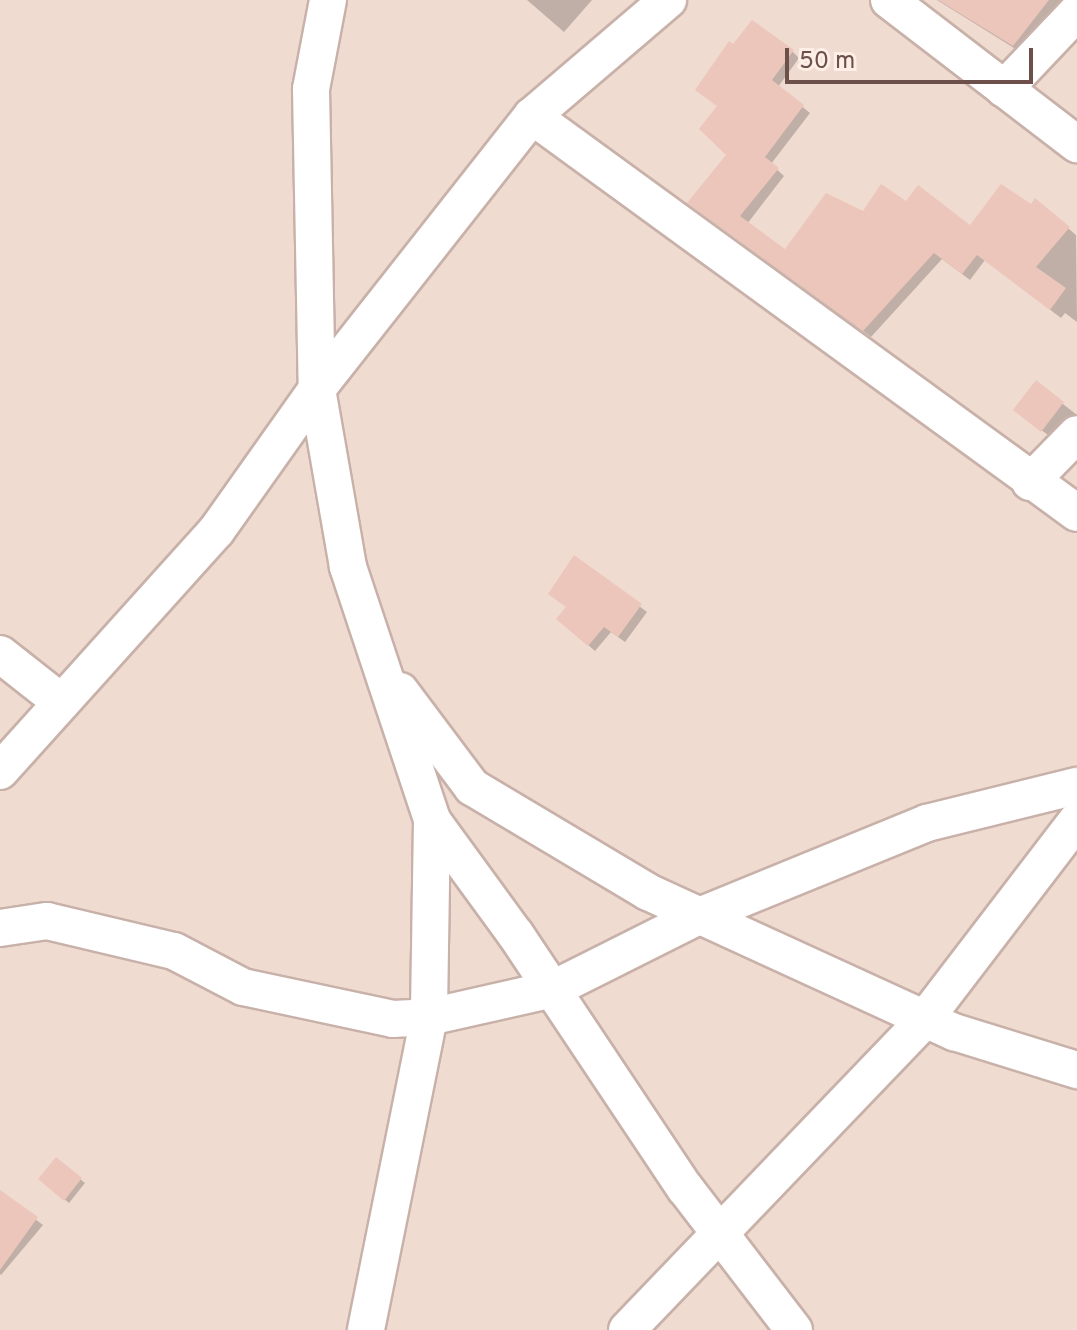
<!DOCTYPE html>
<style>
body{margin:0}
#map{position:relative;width:1077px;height:1330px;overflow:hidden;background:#f9ebe0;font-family:Overpass,sans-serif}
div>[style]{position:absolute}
.residential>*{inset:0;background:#f0dbd0}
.shadow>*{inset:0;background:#0003}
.building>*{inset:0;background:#ecc5bb}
.roads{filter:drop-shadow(2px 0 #c8b1a9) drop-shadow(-2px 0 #c8b1a9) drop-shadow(0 2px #c8b1a9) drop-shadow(0 -2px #c8b1a9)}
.minor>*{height:36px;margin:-18px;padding:0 18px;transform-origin:18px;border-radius:18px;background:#fff}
span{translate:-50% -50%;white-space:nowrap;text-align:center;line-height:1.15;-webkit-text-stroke:6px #fdefe6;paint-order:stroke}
.scale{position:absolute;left:785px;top:48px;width:248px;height:36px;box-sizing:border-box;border:4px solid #6e504a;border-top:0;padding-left:10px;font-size:24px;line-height:28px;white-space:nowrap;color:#6e504a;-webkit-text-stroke:6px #fdefe6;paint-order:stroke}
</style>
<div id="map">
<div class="residential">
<i style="clip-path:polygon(0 0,1077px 0,1077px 1330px,0 1330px)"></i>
</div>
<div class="shadow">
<i style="clip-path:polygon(527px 0,592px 0,564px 32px)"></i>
<i style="clip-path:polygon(937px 0,1077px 0,1022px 53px)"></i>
<i style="clip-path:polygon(792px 51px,799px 58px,778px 87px,810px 113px,771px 164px,784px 176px,747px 224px,785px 252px,863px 214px,906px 204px,971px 228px,1031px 207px,1036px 201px,1076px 235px,1077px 322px,1065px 313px,1061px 318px,985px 260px,970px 280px,942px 259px,871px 337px,697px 210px,728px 155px,702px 129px)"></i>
<i style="clip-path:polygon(1036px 383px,1077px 415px,1052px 438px,1020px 414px)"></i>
<i style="clip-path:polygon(575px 558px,647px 612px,625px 642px,611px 632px,595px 651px,565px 625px)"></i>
<i style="clip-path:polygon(80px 1179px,85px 1183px,69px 1203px,45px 1183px)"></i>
<i style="clip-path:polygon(0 1193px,43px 1225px,1px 1275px,0 1274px)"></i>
</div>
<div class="building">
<i style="clip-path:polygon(938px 0,1049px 0,1013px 46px)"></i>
<i style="clip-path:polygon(752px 20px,794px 50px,772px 80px,804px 105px,765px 157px,779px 168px,740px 216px,785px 249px,826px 193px,863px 211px,881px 184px,906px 201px,918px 185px,970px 225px,1001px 184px,1031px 204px,1035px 198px,1070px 227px,1036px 267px,1066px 288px,1050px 310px,977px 255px,962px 274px,934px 253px,863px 331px,687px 203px,726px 155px,699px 129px,717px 106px,695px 90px,729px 41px,733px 44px)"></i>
<i style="clip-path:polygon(1036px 380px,1064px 402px,1041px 432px,1013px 410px)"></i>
<i style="clip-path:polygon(574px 555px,642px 604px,618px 637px,604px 627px,588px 646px,556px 619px,566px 607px,548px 594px)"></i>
<i style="clip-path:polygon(56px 1157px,82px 1178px,64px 1201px,38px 1179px)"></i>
<i style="clip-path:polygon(0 1190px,38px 1217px,0 1270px)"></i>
</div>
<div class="roads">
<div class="minor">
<i style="left:328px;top:0;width:91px;rotate:100.8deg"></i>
<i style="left:311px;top:89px;width:300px;rotate:88.9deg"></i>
<i style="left:317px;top:389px;width:181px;rotate:80.1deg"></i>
<i style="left:348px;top:567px;width:267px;rotate:71.6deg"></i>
<i style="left:432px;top:820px;width:197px;rotate:90.9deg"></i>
<i style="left:429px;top:1017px;width:127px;rotate:-12.7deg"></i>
<i style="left:553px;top:989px;width:163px;rotate:-26.6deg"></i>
<i style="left:699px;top:916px;width:246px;rotate:-22.2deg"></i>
<i style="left:927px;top:823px;width:154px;rotate:-13.9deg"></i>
<i style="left:889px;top:0;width:237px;rotate:37.5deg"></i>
<i style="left:1004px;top:89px;width:106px;rotate:-46.5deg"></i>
<i style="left:532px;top:116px;width:674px;rotate:36.07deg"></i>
<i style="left:1030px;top:482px;width:67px;rotate:-45.6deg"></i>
<i style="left:0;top:654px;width:78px;rotate:38.2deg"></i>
<i style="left:400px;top:691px;width:120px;rotate:53.1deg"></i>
<i style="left:472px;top:787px;width:205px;rotate:30.8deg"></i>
<i style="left:648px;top:892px;width:337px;rotate:24.6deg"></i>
<i style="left:954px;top:1032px;width:129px;rotate:17.2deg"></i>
<i style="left:0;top:771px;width:324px;rotate:-48deg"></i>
<i style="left:217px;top:530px;width:173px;rotate:-54.7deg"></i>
<i style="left:317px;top:389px;width:347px;rotate:-51.8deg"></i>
<i style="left:532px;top:116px;width:179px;rotate:-40.5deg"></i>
<i style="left:432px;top:820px;width:142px;rotate:53.9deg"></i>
<i style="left:516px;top:935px;width:304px;rotate:56.3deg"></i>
<i style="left:685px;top:1188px;width:179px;rotate:52.5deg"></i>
<i style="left:0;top:928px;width:48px;rotate:-8.5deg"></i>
<i style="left:47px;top:921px;width:130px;rotate:13.3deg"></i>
<i style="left:174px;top:951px;width:78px;rotate:27.6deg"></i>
<i style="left:243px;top:987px;width:153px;rotate:12deg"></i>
<i style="left:393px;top:1019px;width:36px;rotate:-3deg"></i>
<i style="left:429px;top:1017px;width:319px;rotate:101.4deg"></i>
<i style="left:627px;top:1330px;width:431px;rotate:-46.2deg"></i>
<i style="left:925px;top:1019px;width:250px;rotate:-52.6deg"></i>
</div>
</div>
<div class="scale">50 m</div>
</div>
